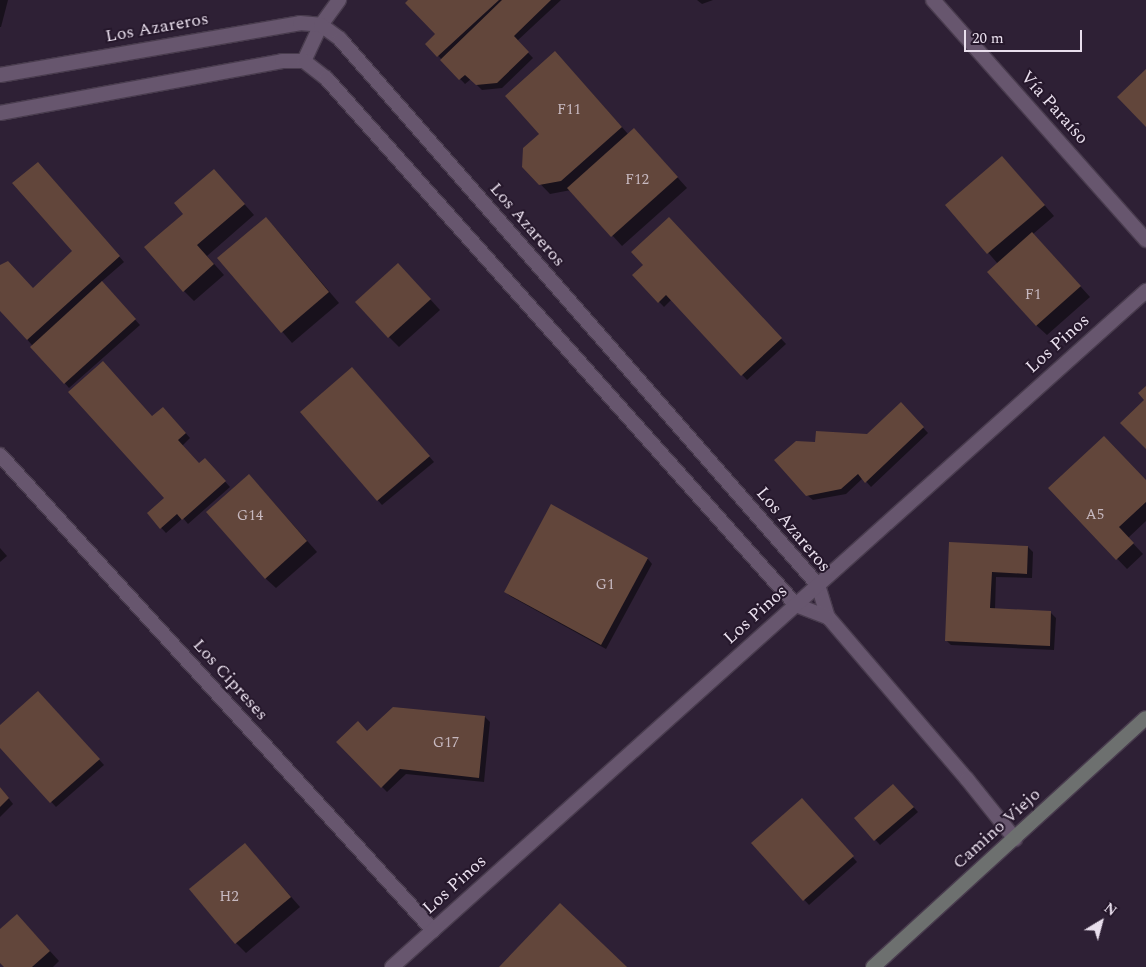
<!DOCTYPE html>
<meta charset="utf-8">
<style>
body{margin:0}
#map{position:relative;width:1146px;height:967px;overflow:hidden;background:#2e2035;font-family:Spectral,serif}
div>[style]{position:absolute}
.shadow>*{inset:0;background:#0007}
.building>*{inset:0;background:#62463b}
.roads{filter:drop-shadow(1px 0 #493c4e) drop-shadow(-1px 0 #493c4e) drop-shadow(0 1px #493c4e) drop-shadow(0 -1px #493c4e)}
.minor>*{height:14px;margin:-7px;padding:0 7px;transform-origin:7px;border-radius:7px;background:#67566e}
.secondary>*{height:14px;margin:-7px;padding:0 7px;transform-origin:7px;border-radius:7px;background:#6d706f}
span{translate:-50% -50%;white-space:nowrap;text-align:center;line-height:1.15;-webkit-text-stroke:4px #25172b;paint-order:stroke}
.number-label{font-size:15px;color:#c7b9c0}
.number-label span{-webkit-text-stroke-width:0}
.street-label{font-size:18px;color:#e9dfed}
.north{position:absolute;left:1076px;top:897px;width:50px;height:50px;-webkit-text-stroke:4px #25172b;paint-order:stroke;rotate:37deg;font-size:14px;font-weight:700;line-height:20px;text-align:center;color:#e9dfed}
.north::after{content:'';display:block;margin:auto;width:18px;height:22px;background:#e9dfed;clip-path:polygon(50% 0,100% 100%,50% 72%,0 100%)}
.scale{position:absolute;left:964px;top:30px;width:118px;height:22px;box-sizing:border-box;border:2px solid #e9dfed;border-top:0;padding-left:6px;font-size:15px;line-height:18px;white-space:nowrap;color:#e9dfed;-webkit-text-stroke:4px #25172b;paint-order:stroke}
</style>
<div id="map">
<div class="shadow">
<i style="clip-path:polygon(0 0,8px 0,1px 27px,0 27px)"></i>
<i style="clip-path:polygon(410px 0,561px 0,517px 41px,533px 58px,502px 88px,482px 90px,471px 79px,465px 84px,427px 44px,437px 34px)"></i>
<i style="clip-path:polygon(697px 0,713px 0,702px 4px)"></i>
<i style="clip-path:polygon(565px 63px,628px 134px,644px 140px,687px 188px,622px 246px,571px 190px,550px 194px,523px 166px,541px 134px)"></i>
<i style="clip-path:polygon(43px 168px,124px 262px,101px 282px,140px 325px,69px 388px,0 308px,0 266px,33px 290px,74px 252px)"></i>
<i style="clip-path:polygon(1012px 168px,1054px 216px,1033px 234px,1090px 297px,1047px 335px,1036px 325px,998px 264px,947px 205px)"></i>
<i style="clip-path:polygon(214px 170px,254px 215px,207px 256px,224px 275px,194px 301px,184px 291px,185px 214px)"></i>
<i style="clip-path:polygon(669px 219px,786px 344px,747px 380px,672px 299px,664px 307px,634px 275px,645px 265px)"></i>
<i style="clip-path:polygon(276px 229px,339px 303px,292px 343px,219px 258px)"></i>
<i style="clip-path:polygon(408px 275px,440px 310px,399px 347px,389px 337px)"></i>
<i style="clip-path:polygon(357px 373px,434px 462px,382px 505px,302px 412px)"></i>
<i style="clip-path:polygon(901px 404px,928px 433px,871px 487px,863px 478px,846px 494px,813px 500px,807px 495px,817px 443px,867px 435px)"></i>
<i style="clip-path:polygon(168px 413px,190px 438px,182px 446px,199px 465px,209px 464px,230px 487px,188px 524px,183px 518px,166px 533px,148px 514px,165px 498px,152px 418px)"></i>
<i style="clip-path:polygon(1146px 482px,1146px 521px,1128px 538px,1143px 554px,1127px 569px,1050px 488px)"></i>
<i style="clip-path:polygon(259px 486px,317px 552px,276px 588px,265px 578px)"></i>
<i style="clip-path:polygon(552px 506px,648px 559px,652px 564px,606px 649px,510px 596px,505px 591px)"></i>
<i style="clip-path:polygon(950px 543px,1028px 547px,1033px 552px,1032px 578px,996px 577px,995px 609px,1051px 613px,1056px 618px,1054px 650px,951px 645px,946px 640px)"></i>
<i style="clip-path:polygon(0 548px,7px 556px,0 562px)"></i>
<i style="clip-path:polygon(43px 697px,104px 765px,56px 807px,0 746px,0 727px)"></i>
<i style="clip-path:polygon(485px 717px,490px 722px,484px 782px,406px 774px,387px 792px,338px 742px,368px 733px)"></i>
<i style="clip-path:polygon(0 787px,13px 804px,0 817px)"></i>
<i style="clip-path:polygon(898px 790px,918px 812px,880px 845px,856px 818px)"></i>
<i style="clip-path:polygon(807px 805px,857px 862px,809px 905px,753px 843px)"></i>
<i style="clip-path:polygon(245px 844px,300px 907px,246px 953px,236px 943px)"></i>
<i style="clip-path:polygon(27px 926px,59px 961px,53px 967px,5px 967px,0 961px,0 931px)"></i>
</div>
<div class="building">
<i style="clip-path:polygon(408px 0,499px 0,437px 57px,425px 44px,435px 34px,405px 3px)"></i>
<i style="clip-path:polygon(502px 0,551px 0,514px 36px,529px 52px,497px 83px,476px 85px,465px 75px,459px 80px,440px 60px)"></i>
<i style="clip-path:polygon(555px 51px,622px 127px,561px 181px,539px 185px,522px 167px,523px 148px,539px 134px,505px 96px)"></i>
<i style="clip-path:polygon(1146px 69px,1146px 127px,1117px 97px)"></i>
<i style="clip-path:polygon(634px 128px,678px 177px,611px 237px,567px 188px)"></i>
<i style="clip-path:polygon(1002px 156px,1045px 205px,987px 254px,945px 205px)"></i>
<i style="clip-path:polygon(38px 162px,120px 256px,27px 340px,0 311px,0 265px,8px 261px,33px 288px,72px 251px,12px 183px)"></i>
<i style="clip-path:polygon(214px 169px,245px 204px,197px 245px,214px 264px,183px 292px,144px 247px,183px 214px,174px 203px)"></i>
<i style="clip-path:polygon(266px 217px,329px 292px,281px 333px,217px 258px)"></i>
<i style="clip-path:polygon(669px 217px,782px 338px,741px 376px,666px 295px,658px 303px,632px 275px,643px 265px,631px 252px)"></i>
<i style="clip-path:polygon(1032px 232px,1081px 286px,1036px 326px,987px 272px)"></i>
<i style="clip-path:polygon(398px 263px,431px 299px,388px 338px,355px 302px)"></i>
<i style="clip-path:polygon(102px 281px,136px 319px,64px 384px,30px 347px)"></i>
<i style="clip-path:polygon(103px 361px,152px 416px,163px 407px,186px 433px,178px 440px,199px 463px,205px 458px,226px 481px,182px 520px,177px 514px,160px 529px,147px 513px,164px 498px,68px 392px)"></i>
<i style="clip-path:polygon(352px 367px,430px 456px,377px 501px,300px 412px)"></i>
<i style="clip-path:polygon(1146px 386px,1146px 449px,1120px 423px,1144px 400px,1138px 393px)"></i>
<i style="clip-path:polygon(901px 402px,924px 427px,865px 483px,858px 474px,841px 489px,806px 496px,774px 460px,796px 441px,815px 442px,816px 431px,867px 434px)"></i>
<i style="clip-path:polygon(1104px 436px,1146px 480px,1146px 502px,1119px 527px,1134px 543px,1116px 560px,1048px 488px)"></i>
<i style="clip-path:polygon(249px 474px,307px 541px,265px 579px,206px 512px)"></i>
<i style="clip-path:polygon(551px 504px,648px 558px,601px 645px,504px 592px)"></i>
<i style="clip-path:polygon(949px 542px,1028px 546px,1027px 574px,992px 572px,990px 608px,1051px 611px,1050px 646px,945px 641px)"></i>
<i style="clip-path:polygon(38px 691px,100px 759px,50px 803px,0 748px,0 725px)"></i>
<i style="clip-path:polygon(393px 707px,485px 716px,479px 778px,400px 769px,381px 788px,336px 742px,358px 721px,367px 731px)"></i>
<i style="clip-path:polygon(893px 784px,914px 807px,874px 841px,854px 818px)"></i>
<i style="clip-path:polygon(0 787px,9px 798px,0 807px)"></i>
<i style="clip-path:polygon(802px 798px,854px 856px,803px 901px,751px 843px)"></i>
<i style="clip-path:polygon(245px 843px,291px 897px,235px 944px,189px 889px)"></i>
<i style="clip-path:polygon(560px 903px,627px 967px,499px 967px)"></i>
<i style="clip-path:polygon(17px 914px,50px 951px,32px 967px,4px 967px,0 963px,0 929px)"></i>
</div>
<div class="roads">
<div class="minor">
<i style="left:933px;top:0;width:321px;rotate:48.4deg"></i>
<i style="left:304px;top:61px;width:40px;rotate:-65deg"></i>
<i style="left:321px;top:25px;width:31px;rotate:-54deg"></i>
<i style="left:0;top:75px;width:304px;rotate:-9.8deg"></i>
<i style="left:300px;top:23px;width:21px;rotate:5deg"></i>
<i style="left:321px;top:25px;width:24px;rotate:36deg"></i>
<i style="left:340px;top:39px;width:726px;rotate:48.8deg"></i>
<i style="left:818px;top:585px;width:34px;rotate:73deg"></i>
<i style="left:828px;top:617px;width:213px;rotate:49.4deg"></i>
<i style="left:967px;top:779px;width:77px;rotate:51.3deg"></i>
<i style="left:0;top:113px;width:287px;rotate:-10.4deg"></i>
<i style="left:282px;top:61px;width:22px"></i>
<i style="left:304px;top:61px;width:28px;rotate:38deg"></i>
<i style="left:326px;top:78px;width:706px;rotate:48.27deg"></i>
<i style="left:796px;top:605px;width:34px;rotate:21deg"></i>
<i style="left:0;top:455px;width:643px;rotate:47.65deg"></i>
<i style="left:392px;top:967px;width:1013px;rotate:-41.88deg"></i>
</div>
<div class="secondary">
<i style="left:873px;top:967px;width:369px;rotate:-42.4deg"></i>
</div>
</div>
<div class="number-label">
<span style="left:569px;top:110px">F11</span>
<span style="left:637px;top:180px">F12</span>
<span style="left:1033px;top:295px">F1</span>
<span style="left:1095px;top:515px">A5</span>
<span style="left:250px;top:516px">G14</span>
<span style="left:605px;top:585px">G1</span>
<span style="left:446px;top:743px">G17</span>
<span style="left:229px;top:897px">H2</span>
</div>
<div class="street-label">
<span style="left:157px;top:28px;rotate:-10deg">Los Azareros</span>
<span style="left:1054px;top:108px;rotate:48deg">Vía Paraíso</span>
<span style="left:527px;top:225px;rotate:49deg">Los Azareros</span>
<span style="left:1058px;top:344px;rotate:-42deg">Los Pinos</span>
<span style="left:793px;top:530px;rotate:50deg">Los Azareros</span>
<span style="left:756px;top:615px;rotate:-42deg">Los Pinos</span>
<span style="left:230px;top:680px;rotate:48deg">Los Cipreses</span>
<span style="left:997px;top:829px;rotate:-42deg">Camino Viejo</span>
<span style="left:455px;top:885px;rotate:-42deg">Los Pinos</span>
</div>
<div class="north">N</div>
<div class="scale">20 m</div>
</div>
